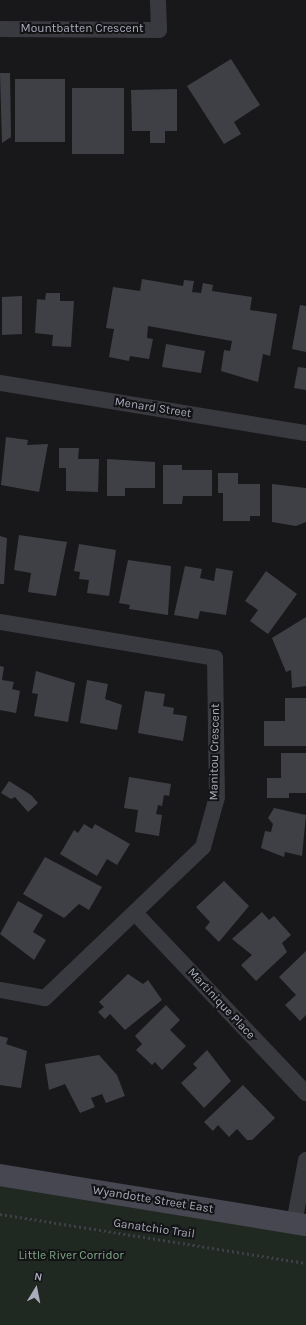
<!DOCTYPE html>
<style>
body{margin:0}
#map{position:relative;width:306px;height:1325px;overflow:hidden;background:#18181b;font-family:Karla,sans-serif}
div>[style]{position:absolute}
.green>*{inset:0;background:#1f2922}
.building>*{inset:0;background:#3f4045}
.path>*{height:2.5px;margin-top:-1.25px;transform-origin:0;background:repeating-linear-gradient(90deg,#3f4047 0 2px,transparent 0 5px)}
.street>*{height:16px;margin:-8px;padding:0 8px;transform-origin:8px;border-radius:8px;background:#393940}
.secondary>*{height:22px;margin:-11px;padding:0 11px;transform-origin:11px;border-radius:11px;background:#464750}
span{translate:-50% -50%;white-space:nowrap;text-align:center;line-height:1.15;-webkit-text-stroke:4px #131316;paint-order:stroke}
.street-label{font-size:12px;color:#a9acbb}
.park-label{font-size:12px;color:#7fa887}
.north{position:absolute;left:16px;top:1269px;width:40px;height:40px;-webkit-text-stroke:3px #131316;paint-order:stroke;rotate:10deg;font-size:11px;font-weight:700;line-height:16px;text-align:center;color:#a9acbb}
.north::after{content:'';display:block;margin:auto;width:14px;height:18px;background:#a9acbb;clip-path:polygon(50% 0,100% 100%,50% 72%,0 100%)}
</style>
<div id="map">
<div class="green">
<i style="clip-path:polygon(0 1175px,306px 1225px,306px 1325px,0 1325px)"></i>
</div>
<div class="building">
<i style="clip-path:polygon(231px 59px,260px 105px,234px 122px,241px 134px,224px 144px,187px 86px)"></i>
<i style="clip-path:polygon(0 73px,10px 73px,11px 137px,2px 143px)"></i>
<i style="clip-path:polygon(15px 79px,65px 79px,65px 142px,15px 142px)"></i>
<i style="clip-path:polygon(72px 88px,124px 88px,124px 154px,72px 154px)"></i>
<i style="clip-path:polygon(177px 89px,177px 131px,165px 131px,165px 143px,150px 143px,150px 131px,132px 131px,131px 90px)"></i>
<i style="clip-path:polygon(142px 279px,183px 286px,184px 280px,194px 281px,192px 292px,201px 293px,203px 283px,213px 285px,212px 291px,252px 297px,250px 310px,277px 314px,270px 356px,263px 354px,258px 382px,221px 371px,224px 350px,230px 351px,232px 341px,148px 326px,147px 338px,153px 339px,149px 359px,130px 356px,129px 361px,109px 357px,114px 329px,106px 328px,113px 287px,140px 291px)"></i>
<i style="clip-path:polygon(46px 293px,60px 293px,60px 301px,74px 301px,71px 347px,52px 346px,53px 335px,35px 333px,37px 299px,45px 300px)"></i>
<i style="clip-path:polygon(22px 296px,22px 334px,2px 335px,2px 297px)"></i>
<i style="clip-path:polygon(300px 305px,306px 306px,306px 352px,292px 349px)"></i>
<i style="clip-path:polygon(166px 344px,205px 351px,201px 373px,162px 367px)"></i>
<i style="clip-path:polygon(298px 367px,306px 368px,306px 390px,294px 388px)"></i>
<i style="clip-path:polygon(6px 437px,28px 440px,27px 445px,48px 444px,39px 492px,1px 485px)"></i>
<i style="clip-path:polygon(59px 448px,79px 448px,78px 459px,99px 459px,98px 492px,66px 491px,66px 468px,59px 468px)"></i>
<i style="clip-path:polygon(107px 459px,155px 462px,155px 488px,125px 488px,125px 496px,107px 496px)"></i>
<i style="clip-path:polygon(163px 465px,182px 465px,182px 470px,212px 470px,212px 496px,183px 496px,182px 504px,163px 504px)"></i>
<i style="clip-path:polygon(218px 473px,238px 473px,238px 484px,260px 484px,260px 516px,250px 516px,250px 521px,223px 521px,223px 493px,218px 493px)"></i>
<i style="clip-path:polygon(272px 484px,306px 488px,306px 522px,296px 526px,272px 522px)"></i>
<i style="clip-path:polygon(19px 535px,67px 542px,56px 596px,28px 592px,31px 573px,14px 570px)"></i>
<i style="clip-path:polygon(0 536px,7px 538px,4px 584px,0 584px)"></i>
<i style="clip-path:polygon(79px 544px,116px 550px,109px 596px,87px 593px,89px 580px,79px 579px,80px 572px,74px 571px)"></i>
<i style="clip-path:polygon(128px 560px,171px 566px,168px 615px,129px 609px,130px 605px,119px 603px)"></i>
<i style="clip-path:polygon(185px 566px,202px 569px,200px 578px,214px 581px,216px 568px,233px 571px,226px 615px,200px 611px,198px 619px,174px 615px)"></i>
<i style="clip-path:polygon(266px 571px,297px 594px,268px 634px,250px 621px,258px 610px,245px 601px)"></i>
<i style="clip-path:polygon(306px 617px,306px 686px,292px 688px,291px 670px,286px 672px,272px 638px)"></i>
<i style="clip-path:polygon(0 666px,4px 667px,2px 680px,14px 682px,12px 689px,20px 691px,16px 713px,0 710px)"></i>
<i style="clip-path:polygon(36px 671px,75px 683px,68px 722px,34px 716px,38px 694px,32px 693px)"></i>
<i style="clip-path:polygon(87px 680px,108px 684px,105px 699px,122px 705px,117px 730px,80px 723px)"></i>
<i style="clip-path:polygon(145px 691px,165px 694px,163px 706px,174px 708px,173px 714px,187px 716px,183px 741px,138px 733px)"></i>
<i style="clip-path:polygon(285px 698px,306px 698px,306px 746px,264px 746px,264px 721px,285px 721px)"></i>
<i style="clip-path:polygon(281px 753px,306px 753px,306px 793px,289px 793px,289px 798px,267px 798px,267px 778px,281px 778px)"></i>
<i style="clip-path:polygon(129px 777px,171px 784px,169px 796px,164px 795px,162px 806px,158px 805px,156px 814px,162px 815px,159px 836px,135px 832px,138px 810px,124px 808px)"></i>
<i style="clip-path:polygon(9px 781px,31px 795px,38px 803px,28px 812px,15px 797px,11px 799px,1px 793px)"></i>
<i style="clip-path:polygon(274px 808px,306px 815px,302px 856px,285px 852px,284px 857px,261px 848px,265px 831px,271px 832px,273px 824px,268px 818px)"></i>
<i style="clip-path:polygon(84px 824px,92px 829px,95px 824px,130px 844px,117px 865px,107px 859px,97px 876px,60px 854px,74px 830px,78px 833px)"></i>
<i style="clip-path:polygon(45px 857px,102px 887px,89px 910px,79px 904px,64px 918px,23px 894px)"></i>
<i style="clip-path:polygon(224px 881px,249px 906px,219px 942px,205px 928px,210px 922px,196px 907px)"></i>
<i style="clip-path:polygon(18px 901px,43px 915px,33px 932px,46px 940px,34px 960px,0 934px)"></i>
<i style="clip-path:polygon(262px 912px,269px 920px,274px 916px,291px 935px,282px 943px,287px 952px,256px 981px,241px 965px,252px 955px,232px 939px)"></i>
<i style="clip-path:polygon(306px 951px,306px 1015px,300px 1021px,285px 1005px,296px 995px,279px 977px)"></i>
<i style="clip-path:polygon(128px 974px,143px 984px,148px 980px,162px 1000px,125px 1030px,110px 1014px,105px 1019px,98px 1012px,104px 1007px,99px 1002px)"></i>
<i style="clip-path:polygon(166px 1005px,180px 1020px,170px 1030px,186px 1046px,162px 1070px,155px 1062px,152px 1065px,136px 1050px,142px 1044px,135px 1036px)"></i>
<i style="clip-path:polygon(0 1036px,8px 1038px,6px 1044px,27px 1051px,21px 1088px,0 1085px)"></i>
<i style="clip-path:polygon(207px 1050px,231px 1081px,204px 1108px,181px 1083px,197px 1068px,193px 1064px)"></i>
<i style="clip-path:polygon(99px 1055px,117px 1075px,125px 1096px,106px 1103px,102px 1094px,91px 1098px,95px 1107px,80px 1113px,65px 1084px,49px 1090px,45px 1064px)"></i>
<i style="clip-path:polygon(243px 1085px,275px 1118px,252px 1140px,247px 1140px,237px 1129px,229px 1137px,218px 1125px,213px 1131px,204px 1122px)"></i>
</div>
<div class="path">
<i style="left:0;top:1214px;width:310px;rotate:9.1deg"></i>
</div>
<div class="street">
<i style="left:0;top:29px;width:159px;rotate:0.4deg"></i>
<i style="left:159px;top:30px;width:30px;rotate:-92deg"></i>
<i style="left:0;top:383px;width:310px;rotate:9.3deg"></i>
<i style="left:0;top:622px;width:218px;rotate:9.5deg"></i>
<i style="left:215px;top:658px;width:139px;rotate:89.2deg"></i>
<i style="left:217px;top:797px;width:52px;rotate:105.6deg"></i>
<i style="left:203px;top:847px;width:219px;rotate:136.3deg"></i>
<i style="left:45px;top:998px;width:46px;rotate:-169.9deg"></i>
<i style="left:136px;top:914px;width:247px;rotate:46.5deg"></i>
<i style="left:294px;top:1223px;width:64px;rotate:-79.2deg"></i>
</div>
<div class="secondary">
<i style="left:0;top:1175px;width:310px;rotate:9.3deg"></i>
</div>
<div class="street-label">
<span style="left:82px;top:29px">Mountbatten Crescent</span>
<span style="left:153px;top:408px;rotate:9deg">Menard Street</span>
<span style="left:215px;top:752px;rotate:-89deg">Manitou Crescent</span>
<span style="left:221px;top:1004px;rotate:47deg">Martinique Place</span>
<span style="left:153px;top:1200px;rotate:9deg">Wyandotte Street East</span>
<span style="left:154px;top:1229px;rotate:8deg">Ganatchio Trail</span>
</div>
<div class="park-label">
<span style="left:71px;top:1256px">Little River Corridor</span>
</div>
<div class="north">N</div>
</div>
